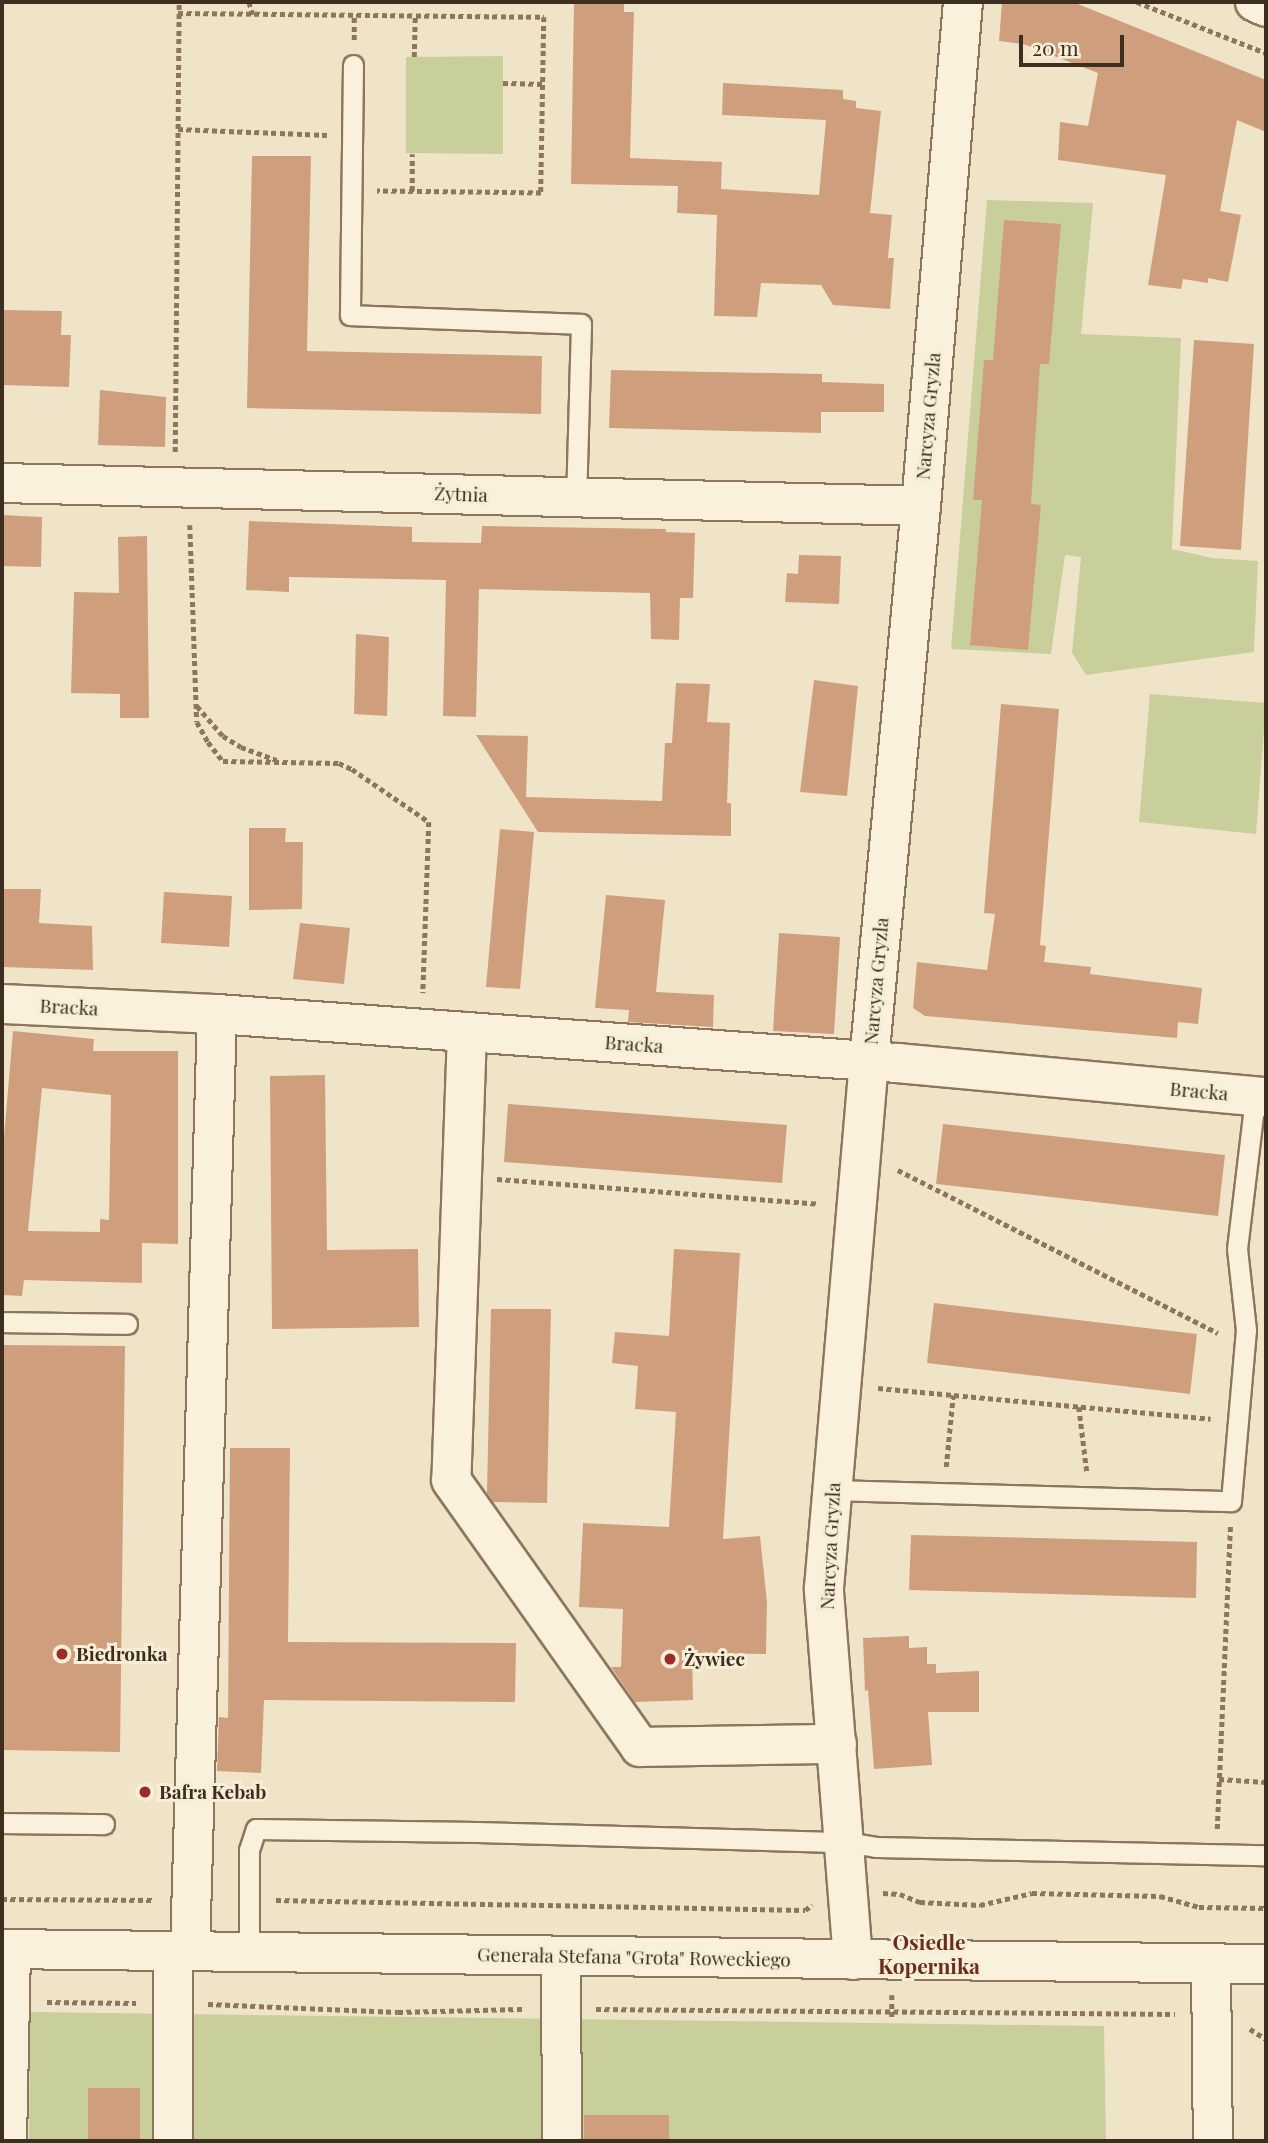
<!DOCTYPE html>
<meta charset="utf-8">
<style>
body{margin:0}
#map{position:relative;width:1268px;height:2143px;overflow:hidden;background:#f0e4c8;font-family:"Playfair Display",serif}
div>[style]{position:absolute}
.green>*{inset:0;background:#c9cf9b}
.building>*{inset:0;background:#cf9f7d}
.path>*{height:4.5px;margin-top:-2.25px;transform-origin:0;background:repeating-linear-gradient(90deg,#8d765c 0 5px,transparent 0 8.5px)}
.roads{filter:drop-shadow(2px 0 #8d765c) drop-shadow(-2px 0 #8d765c) drop-shadow(0 2px #8d765c) drop-shadow(0 -2px #8d765c)}
.lane>*{height:19px;margin:-9.5px;padding:0 9.5px;transform-origin:9.5px;border-radius:9.5px;background:#faf1dc}
.street>*{height:38px;margin:-19px;padding:0 19px;transform-origin:19px;border-radius:19px;background:#faf1dc}
.secondary>*{height:38px;margin:-19px;padding:0 19px;transform-origin:19px;border-radius:19px;background:#faf1dc}
.dots>*{width:19px;height:19px;translate:-50% -50%;box-sizing:border-box;border:4px solid #f7eed8;border-radius:50%}
span{translate:-50% -50%;white-space:nowrap;text-align:center;line-height:1.15;-webkit-text-stroke:6px #f7eed8;paint-order:stroke}
.street-label{font-size:19px;color:#3d2e20}
.poi-label{font-size:19px;color:#3d2e20;font-weight:700}
.left{translate:0 -50%;text-align:left}
.neighbourhood-label{font-size:21px;color:#6b2e1e;font-weight:700}
.frame{position:absolute;inset:0;border:4px solid #3d2e20;pointer-events:none}
.scale{position:absolute;left:1019px;top:35px;width:105px;height:32px;box-sizing:border-box;border:4px solid #3d2e20;border-top:0;padding-left:9px;font-size:21px;line-height:24px;white-space:nowrap;color:#3d2e20;-webkit-text-stroke:5px #f7eed8;paint-order:stroke}
</style>
<div id="map">
<div class="green">
<i style="clip-path:polygon(503px 56px,503px 154px,406px 153px,406px 57px)"></i>
<i style="clip-path:polygon(987px 200px,1093px 203px,1081px 334px,1181px 338px,1172px 549px,1212px 558px,1258px 561px,1254px 652px,1086px 675px,1072px 653px,1081px 557px,1065px 555px,1051px 654px,951px 649px)"></i>
<i style="clip-path:polygon(1150px 694px,1266px 703px,1256px 834px,1139px 822px)"></i>
<i style="clip-path:polygon(30px 2012px,1104px 2026px,1106px 2141px,29px 2141px)"></i>
</div>
<div class="building">
<i style="clip-path:polygon(574px 2px,624px 2px,624px 12px,634px 12px,630px 158px,722px 162px,721px 189px,819px 195px,826px 120px,722px 115px,723px 83px,843px 90px,843px 99px,856px 101px,856px 108px,881px 111px,870px 213px,892px 215px,888px 258px,894px 258px,890px 309px,833px 305px,821px 285px,761px 283px,757px 317px,714px 316px,717px 215px,677px 213px,678px 186px,571px 184px)"></i>
<i style="clip-path:polygon(1002px 2px,1073px 2px,1266px 80px,1266px 132px,1237px 120px,1220px 211px,1241px 215px,1228px 282px,1208px 278px,1208px 283px,1183px 279px,1181px 289px,1148px 285px,1166px 175px,1058px 160px,1060px 122px,1088px 126px,1098px 73px,1023px 44px,999px 41px)"></i>
<i style="clip-path:polygon(252px 156px,311px 156px,307px 351px,542px 356px,541px 414px,247px 408px)"></i>
<i style="clip-path:polygon(1004px 220px,1061px 224px,1049px 364px,1040px 364px,1031px 504px,1041px 505px,1028px 650px,970px 645px,982px 500px,973px 500px,984px 360px,993px 360px)"></i>
<i style="clip-path:polygon(2px 310px,62px 311px,61px 335px,71px 335px,69px 387px,2px 385px)"></i>
<i style="clip-path:polygon(1194px 340px,1254px 344px,1241px 550px,1180px 546px)"></i>
<i style="clip-path:polygon(611px 370px,822px 374px,822px 382px,884px 384px,884px 412px,821px 412px,821px 433px,609px 428px)"></i>
<i style="clip-path:polygon(100px 390px,166px 397px,165px 447px,98px 445px)"></i>
<i style="clip-path:polygon(2px 515px,42px 517px,41px 567px,2px 566px)"></i>
<i style="clip-path:polygon(249px 521px,412px 527px,412px 542px,481px 543px,482px 526px,666px 529px,666px 532px,695px 533px,693px 598px,680px 598px,679px 640px,651px 639px,650px 593px,479px 589px,476px 717px,443px 716px,446px 580px,289px 577px,289px 592px,246px 590px)"></i>
<i style="clip-path:polygon(147px 536px,149px 718px,120px 718px,120px 694px,71px 693px,74px 592px,119px 593px,118px 537px)"></i>
<i style="clip-path:polygon(799px 555px,841px 556px,839px 604px,785px 602px,787px 573px,798px 574px)"></i>
<i style="clip-path:polygon(356px 634px,389px 637px,387px 716px,354px 714px)"></i>
<i style="clip-path:polygon(814px 680px,858px 686px,847px 796px,800px 792px)"></i>
<i style="clip-path:polygon(676px 683px,710px 684px,707px 722px,730px 723px,727px 803px,731px 803px,731px 836px,538px 832px,476px 735px,528px 736px,526px 797px,662px 801px,665px 743px,672px 743px)"></i>
<i style="clip-path:polygon(1001px 704px,1059px 709px,1040px 945px,1046px 946px,1044px 962px,1091px 967px,1090px 974px,1202px 988px,1198px 1024px,1178px 1022px,1177px 1038px,925px 1016px,913px 1008px,917px 962px,987px 970px,995px 914px,984px 913px)"></i>
<i style="clip-path:polygon(249px 828px,286px 828px,285px 842px,303px 842px,302px 909px,249px 910px)"></i>
<i style="clip-path:polygon(500px 829px,534px 832px,520px 989px,486px 987px)"></i>
<i style="clip-path:polygon(2px 889px,41px 889px,39px 923px,92px 926px,93px 970px,2px 967px)"></i>
<i style="clip-path:polygon(164px 892px,232px 896px,229px 947px,161px 943px)"></i>
<i style="clip-path:polygon(606px 895px,665px 900px,656px 992px,714px 995px,713px 1027px,628px 1022px,629px 1010px,595px 1008px)"></i>
<i style="clip-path:polygon(300px 923px,350px 928px,344px 984px,293px 979px)"></i>
<i style="clip-path:polygon(779px 933px,840px 937px,834px 1034px,773px 1031px)"></i>
<i style="clip-path:polygon(evenodd,13px 1031px,94px 1039px,93px 1051px,178px 1051px,178px 1244px,142px 1243px,142px 1283px,24px 1280px,22px 1296px,2px 1295px,2px 1161px,13px 1031px,42px 1088px,111px 1095px,109px 1220px,100px 1219px,100px 1232px,28px 1231px,42px 1088px)"></i>
<i style="clip-path:polygon(325px 1075px,327px 1250px,418px 1249px,419px 1327px,272px 1329px,270px 1076px)"></i>
<i style="clip-path:polygon(508px 1104px,787px 1125px,782px 1183px,504px 1162px)"></i>
<i style="clip-path:polygon(943px 1124px,1225px 1155px,1218px 1216px,936px 1184px)"></i>
<i style="clip-path:polygon(674px 1249px,740px 1253px,723px 1539px,760px 1536px,767px 1602px,766px 1654px,692px 1653px,693px 1700px,635px 1702px,611px 1667px,621px 1667px,623px 1609px,579px 1607px,583px 1523px,669px 1527px,676px 1412px,635px 1409px,638px 1366px,612px 1363px,615px 1332px,669px 1336px)"></i>
<i style="clip-path:polygon(934px 1303px,1197px 1334px,1190px 1394px,927px 1363px)"></i>
<i style="clip-path:polygon(491px 1309px,551px 1309px,547px 1503px,493px 1502px,487px 1493px)"></i>
<i style="clip-path:polygon(2px 1345px,125px 1346px,120px 1752px,2px 1750px)"></i>
<i style="clip-path:polygon(230px 1448px,290px 1448px,288px 1642px,516px 1643px,515px 1702px,264px 1700px,261px 1773px,217px 1771px,219px 1717px,228px 1718px)"></i>
<i style="clip-path:polygon(911px 1535px,1197px 1542px,1196px 1598px,909px 1590px)"></i>
<i style="clip-path:polygon(909px 1636px,909px 1648px,927px 1647px,927px 1664px,936px 1664px,936px 1673px,979px 1671px,979px 1712px,928px 1712px,932px 1765px,874px 1769px,868px 1690px,865px 1691px,863px 1638px)"></i>
<i style="clip-path:polygon(88px 2088px,140px 2088px,140px 2141px,88px 2141px)"></i>
<i style="clip-path:polygon(584px 2115px,669px 2115px,669px 2141px,584px 2141px)"></i>
</div>
<div class="path">
<i style="left:249px;top:2px;width:13px;rotate:72deg"></i>
<i style="left:1137px;top:2px;width:139px;rotate:21.6deg"></i>
<i style="left:178px;top:13px;width:366px;rotate:0.6deg"></i>
<i style="left:544px;top:17px;width:176px;rotate:91deg"></i>
<i style="left:541px;top:193px;width:164px;rotate:-179.3deg"></i>
<i style="left:354px;top:40px;width:25px;rotate:-90deg"></i>
<i style="left:414px;top:57px;width:42px;rotate:-88.6deg"></i>
<i style="left:503px;top:83px;width:40px;rotate:1.4deg"></i>
<i style="left:178px;top:129px;width:149px;rotate:2.3deg"></i>
<i style="left:412px;top:191px;width:37px;rotate:-90deg"></i>
<i style="left:175px;top:452px;width:450px;rotate:-89.5deg"></i>
<i style="left:190px;top:525px;width:197px;rotate:88deg"></i>
<i style="left:197px;top:722px;width:23px;rotate:61deg"></i>
<i style="left:208px;top:742px;width:24px;rotate:52deg"></i>
<i style="left:223px;top:761px;width:116px;rotate:1deg"></i>
<i style="left:339px;top:763px;width:14px;rotate:25deg"></i>
<i style="left:352px;top:769px;width:93px;rotate:34.5deg"></i>
<i style="left:429px;top:822px;width:171px;rotate:92deg"></i>
<i style="left:197px;top:706px;width:40px;rotate:49deg"></i>
<i style="left:223px;top:736px;width:21px;rotate:31deg"></i>
<i style="left:241px;top:747px;width:38px;rotate:20deg"></i>
<i style="left:898px;top:1170px;width:359px;rotate:27deg"></i>
<i style="left:497px;top:1179px;width:323px;rotate:4.4deg"></i>
<i style="left:878px;top:1388px;width:334px;rotate:5.3deg"></i>
<i style="left:1079px;top:1407px;width:65px;rotate:83deg"></i>
<i style="left:946px;top:1467px;width:72px;rotate:-84.4deg"></i>
<i style="left:1219px;top:1779px;width:47px;rotate:3.7deg"></i>
<i style="left:1217px;top:1829px;width:303px;rotate:-87.5deg"></i>
<i style="left:883px;top:1893px;width:17px;rotate:3deg"></i>
<i style="left:900px;top:1894px;width:22px;rotate:22deg"></i>
<i style="left:920px;top:1902px;width:60px;rotate:2.9deg"></i>
<i style="left:980px;top:1905px;width:53px;rotate:-13deg"></i>
<i style="left:1032px;top:1893px;width:128px;rotate:1.3deg"></i>
<i style="left:1160px;top:1896px;width:41px;rotate:15.8deg"></i>
<i style="left:1199px;top:1907px;width:67px;rotate:0.9deg"></i>
<i style="left:2px;top:1899px;width:153px;rotate:0.4deg"></i>
<i style="left:276px;top:1900px;width:529px;rotate:1.08deg"></i>
<i style="left:805px;top:1910px;width:9px;rotate:-36deg"></i>
<i style="left:892px;top:1995px;width:22px;rotate:90deg"></i>
<i style="left:47px;top:2002px;width:89px;rotate:0.6deg"></i>
<i style="left:208px;top:2004px;width:190px;rotate:2.4deg"></i>
<i style="left:398px;top:2012px;width:126px;rotate:-1.4deg"></i>
<i style="left:596px;top:2009px;width:579px;rotate:0.49deg"></i>
<i style="left:1250px;top:2029px;width:19px;rotate:32deg"></i>
</div>
<div class="roads">
<div class="lane">
<i style="left:353px;top:65px;width:250px;rotate:90.7deg"></i>
<i style="left:350px;top:315px;width:231px;rotate:2.2deg"></i>
<i style="left:581px;top:324px;width:174px;rotate:91.6deg"></i>
<i style="left:2px;top:1322px;width:125px;rotate:0.9deg"></i>
<i style="left:832px;top:1490px;width:399px;rotate:1.6deg"></i>
<i style="left:1231px;top:1501px;width:172px;rotate:-85deg"></i>
<i style="left:1246px;top:1330px;width:81px;rotate:-96.3deg"></i>
<i style="left:1237px;top:1249px;width:153px;rotate:-83.2deg"></i>
<i style="left:2px;top:1823px;width:102px;rotate:0.6deg"></i>
<i style="left:249px;top:1951px;width:101px;rotate:-90deg"></i>
<i style="left:249px;top:1850px;width:22px;rotate:-72deg"></i>
<i style="left:256px;top:1829px;width:221px;rotate:0.8deg"></i>
<i style="left:477px;top:1832px;width:368px;rotate:1.6deg"></i>
<i style="left:845px;top:1842px;width:30px;rotate:9deg"></i>
<i style="left:875px;top:1847px;width:391px;rotate:1.2deg"></i>
</div>
<div class="street">
<i style="left:2px;top:483px;width:919px;rotate:1.43deg"></i>
<i style="left:2px;top:1004px;width:215px;rotate:2.7deg"></i>
<i style="left:217px;top:1014px;width:682px;rotate:4.12deg"></i>
<i style="left:897px;top:1063px;width:371px;rotate:5.3deg"></i>
<i style="left:467px;top:1032px;width:448px;rotate:92deg"></i>
<i style="left:451px;top:1480px;width:327px;rotate:54.7deg"></i>
<i style="left:640px;top:1747px;width:197px;rotate:-0.9deg"></i>
<i style="left:190px;top:1951px;width:937px;rotate:-88.35deg"></i>
<i style="left:561px;top:1956px;width:185px;rotate:89.7deg"></i>
<i style="left:853px;top:1960px;width:373px;rotate:-94.5deg"></i>
<i style="left:824px;top:1588px;width:529px;rotate:-85.12deg"></i>
<i style="left:869px;top:1061px;width:557px;rotate:-84.65deg"></i>
<i style="left:921px;top:506px;width:506px;rotate:-85.24deg"></i>
<i style="left:1211px;top:1963px;width:178px;rotate:89.4deg"></i>
<i style="left:7px;top:2141px;width:192px;rotate:-88.8deg"></i>
<i style="left:173px;top:2141px;width:190px;rotate:-90deg"></i>
</div>
<div class="secondary">
<i style="left:1255px;top:2px;width:12px;rotate:24deg"></i>
<i style="left:2px;top:1949px;width:1264px;rotate:0.68deg"></i>
</div>
</div>
<div class="dots">
<i style="left:62px;top:1654px;background:#9e2a2b"></i>
<i style="left:670px;top:1659px;background:#9e2a2b"></i>
<i style="left:145px;top:1792px;background:#9e2a2b"></i>
</div>
<div class="street-label">
<span style="left:928px;top:416px;rotate:-85deg">Narcyza Gryzla</span>
<span style="left:461px;top:494px;rotate:2deg">Żytnia</span>
<span style="left:876px;top:981px;rotate:-85deg">Narcyza Gryzla</span>
<span style="left:69px;top:1007px;rotate:3deg">Bracka</span>
<span style="left:634px;top:1044px;rotate:4deg">Bracka</span>
<span style="left:1199px;top:1091px;rotate:5deg">Bracka</span>
<span style="left:830px;top:1546px;rotate:-87deg">Narcyza Gryzla</span>
<span style="left:634px;top:1957px;rotate:1deg">Generała Stefana "Grota" Roweckiego</span>
</div>
<div class="poi-label">
<span class="left" style="left:76px;top:1654px">Biedronka</span>
<span class="left" style="left:684px;top:1659px">Żywiec</span>
<span class="left" style="left:159px;top:1792px">Bafra Kebab</span>
</div>
<div class="neighbourhood-label">
<span style="left:929px;top:1953px">Osiedle<br>Kopernika</span>
</div>
<div class="frame"></div>
<div class="scale">20 m</div>
</div>
